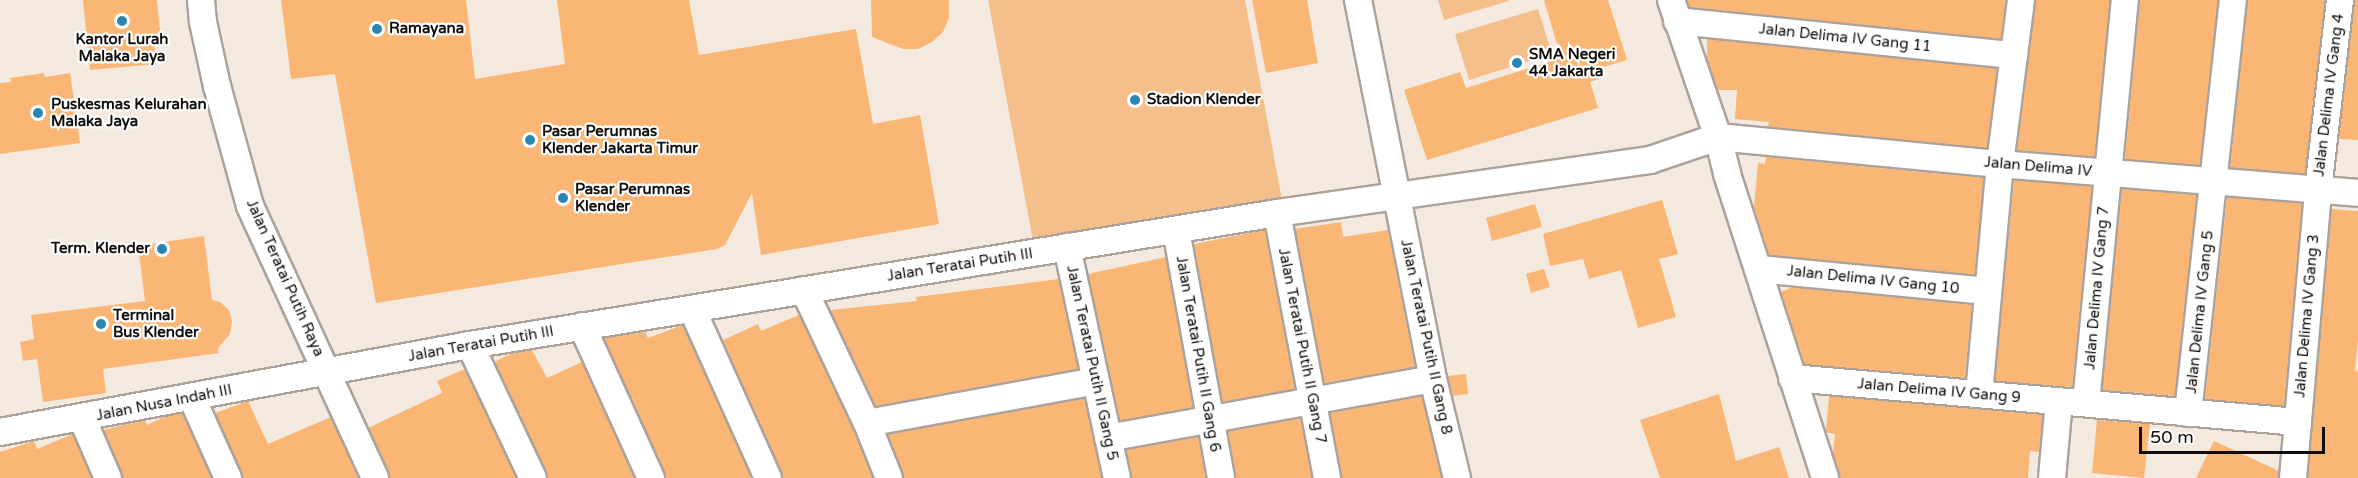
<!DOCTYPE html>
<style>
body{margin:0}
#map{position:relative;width:2358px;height:478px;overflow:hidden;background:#f3e9df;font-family:"Varela Round",sans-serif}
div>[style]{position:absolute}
.green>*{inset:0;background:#f5bf8c}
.building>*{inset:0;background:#fab674}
.roads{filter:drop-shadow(2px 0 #aca29a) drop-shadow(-2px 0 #aca29a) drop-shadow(0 2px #aca29a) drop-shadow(0 -2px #aca29a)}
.minor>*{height:26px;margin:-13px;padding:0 13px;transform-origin:13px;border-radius:13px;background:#fff}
.dots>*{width:16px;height:16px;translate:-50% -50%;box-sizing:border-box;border:3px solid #fff;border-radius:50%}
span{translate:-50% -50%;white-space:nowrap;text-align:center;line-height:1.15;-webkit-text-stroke:4.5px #fff;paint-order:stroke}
.poi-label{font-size:15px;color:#100d0a;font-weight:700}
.left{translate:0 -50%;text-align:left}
.right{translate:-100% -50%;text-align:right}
.street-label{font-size:15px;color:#100d0a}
.scale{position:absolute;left:2139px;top:427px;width:186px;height:27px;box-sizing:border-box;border:3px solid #100d0a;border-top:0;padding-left:8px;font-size:18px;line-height:21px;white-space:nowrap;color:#100d0a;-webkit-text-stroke:4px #fff;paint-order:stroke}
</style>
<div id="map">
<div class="green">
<i style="clip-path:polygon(988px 0,1245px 0,1282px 200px,1034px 246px)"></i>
<i style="clip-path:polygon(1438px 0,1509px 0,1509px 1px,1444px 20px)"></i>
<i style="clip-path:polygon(1538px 9px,1552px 54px,1469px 80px,1455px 34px)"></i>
</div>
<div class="building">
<i style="clip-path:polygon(83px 0,157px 0,161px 41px,154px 42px,156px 64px,90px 70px)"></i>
<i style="clip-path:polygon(281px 0,466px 0,475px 79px,565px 64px,557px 0,689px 0,699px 55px,856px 29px,873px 124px,920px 115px,939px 224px,761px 255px,752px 193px,725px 245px,717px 249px,376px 303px,335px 74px,291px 79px)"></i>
<i style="clip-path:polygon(871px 0,949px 0,949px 18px,943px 32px,932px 42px,918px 49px,903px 49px,872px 37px)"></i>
<i style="clip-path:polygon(1252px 0,1307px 0,1318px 63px,1266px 73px)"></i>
<i style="clip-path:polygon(1544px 0,1608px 0,1627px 60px,1596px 69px,1599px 79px,1590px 82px,1598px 108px,1427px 160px,1404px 90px,1460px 72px,1466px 88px,1561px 58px)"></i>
<i style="clip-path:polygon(1687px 0,2006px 0,2001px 39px,1689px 7px)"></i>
<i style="clip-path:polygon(2036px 0,2110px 0,2095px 157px,2017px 150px)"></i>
<i style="clip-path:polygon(2140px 0,2218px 0,2200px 165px,2125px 159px)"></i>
<i style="clip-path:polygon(2248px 0,2325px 0,2305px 174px,2230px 168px)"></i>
<i style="clip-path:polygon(2355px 0,2358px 0,2358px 140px,2339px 139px)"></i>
<i style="clip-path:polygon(1707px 39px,1997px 68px,1987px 148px,1768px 127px,1769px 122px,1735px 119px,1737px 90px,1718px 90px,1707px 58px)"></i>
<i style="clip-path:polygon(44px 73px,45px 77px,70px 73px,80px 143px,0 154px,0 83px,11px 82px,10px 78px)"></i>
<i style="clip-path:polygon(1766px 157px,1984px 178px,1975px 275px,1769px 255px,1754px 207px,1758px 163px,1765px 164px)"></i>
<i style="clip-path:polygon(2014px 180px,2092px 186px,2072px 387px,1995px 381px)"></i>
<i style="clip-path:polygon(2122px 189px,2197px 195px,2175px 396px,2102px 390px)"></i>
<i style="clip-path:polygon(2227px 197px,2302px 203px,2284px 406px,2205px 399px)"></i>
<i style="clip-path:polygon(1662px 200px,1678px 254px,1659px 259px,1676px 317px,1638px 328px,1621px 270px,1589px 279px,1583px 259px,1550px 266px,1543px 234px)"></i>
<i style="clip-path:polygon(1535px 204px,1542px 227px,1492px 241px,1486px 218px)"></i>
<i style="clip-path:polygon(2331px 209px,2358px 211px,2358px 340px,2355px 371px,2358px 371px,2358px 478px,2308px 478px)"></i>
<i style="clip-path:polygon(1341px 222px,1343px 237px,1388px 230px,1415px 367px,1324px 383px,1295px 229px)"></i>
<i style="clip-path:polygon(1265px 230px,1295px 389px,1222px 402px,1194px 244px)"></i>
<i style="clip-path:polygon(204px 236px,212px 300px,220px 302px,229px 310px,232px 321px,230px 334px,218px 348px,219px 353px,103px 369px,106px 393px,43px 402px,37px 359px,23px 361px,20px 342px,34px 339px,31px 315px,145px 301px,138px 246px)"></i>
<i style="clip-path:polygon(1166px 257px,1193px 407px,1120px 421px,1088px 274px)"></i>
<i style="clip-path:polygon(1544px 269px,1550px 287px,1531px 293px,1526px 274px)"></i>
<i style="clip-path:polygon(1059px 279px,1078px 369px,876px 406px,830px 310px,917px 301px,916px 297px)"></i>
<i style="clip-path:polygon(1793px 287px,1972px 305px,1965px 378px,1804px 364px,1781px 292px)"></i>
<i style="clip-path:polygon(799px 315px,853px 429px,873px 478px,783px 478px,723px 340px,758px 324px,761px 331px)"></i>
<i style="clip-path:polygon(683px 325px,752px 478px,666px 478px,604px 338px,645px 332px,648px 338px)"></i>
<i style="clip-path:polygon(532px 350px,547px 378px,582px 362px,635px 478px,548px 478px,494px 362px,511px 354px)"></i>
<i style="clip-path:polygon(465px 369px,516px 478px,390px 478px,368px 428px,442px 393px,437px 381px)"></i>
<i style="clip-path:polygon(1466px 374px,1468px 394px,1453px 396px,1448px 376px)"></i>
<i style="clip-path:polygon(1719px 394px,1736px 461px,1779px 447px,1789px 478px,1660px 478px,1640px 420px)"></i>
<i style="clip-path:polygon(1422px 396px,1442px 478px,1342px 478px,1330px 413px)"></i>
<i style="clip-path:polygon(1829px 396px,2043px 415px,2039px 452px,2030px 451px,2028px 478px,1840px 478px,1833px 454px,1835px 434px,1826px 432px)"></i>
<i style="clip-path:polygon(1084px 398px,1102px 478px,904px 478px,888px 434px)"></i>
<i style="clip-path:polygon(248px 401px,268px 444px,331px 417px,358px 478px,243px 478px,215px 413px)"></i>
<i style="clip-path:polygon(183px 413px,212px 478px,123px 478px,103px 430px,145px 420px,147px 425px,166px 416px)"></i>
<i style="clip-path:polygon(1300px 418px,1312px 478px,1236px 478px,1228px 431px)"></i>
<i style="clip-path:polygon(2097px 420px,2150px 424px,2144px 478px,2092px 473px)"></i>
<i style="clip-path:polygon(73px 434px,92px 478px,0 478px,0 452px,34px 441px,37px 449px)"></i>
<i style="clip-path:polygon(1198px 437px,1206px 478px,1132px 478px,1126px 450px)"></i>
<i style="clip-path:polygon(2214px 441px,2279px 471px,2278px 478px,2196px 478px)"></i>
</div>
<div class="roads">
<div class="minor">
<i style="left:201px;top:0;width:22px;rotate:85deg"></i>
<i style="left:203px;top:22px;width:66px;rotate:77.7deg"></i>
<i style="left:217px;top:86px;width:124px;rotate:74.6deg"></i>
<i style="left:250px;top:206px;width:299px;rotate:65.3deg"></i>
<i style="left:1358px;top:0;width:386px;rotate:78.8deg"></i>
<i style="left:1433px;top:379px;width:102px;rotate:76.4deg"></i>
<i style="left:1671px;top:0;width:145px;rotate:71.1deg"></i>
<i style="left:1718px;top:137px;width:38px;rotate:76deg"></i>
<i style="left:1727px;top:174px;width:319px;rotate:72.1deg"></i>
<i style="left:1677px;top:21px;width:339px;rotate:5.8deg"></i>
<i style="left:1277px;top:213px;width:270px;rotate:79.3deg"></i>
<i style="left:1176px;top:230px;width:252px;rotate:79.7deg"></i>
<i style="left:1067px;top:247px;width:236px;rotate:77.8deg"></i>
<i style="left:1759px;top:269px;width:229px;rotate:5.5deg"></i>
<i style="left:804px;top:290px;width:147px;rotate:64.7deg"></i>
<i style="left:867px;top:423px;width:59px;rotate:68.2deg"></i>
<i style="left:692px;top:309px;width:185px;rotate:65.8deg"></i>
<i style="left:582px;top:326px;width:167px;rotate:65.6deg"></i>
<i style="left:470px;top:345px;width:147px;rotate:64.7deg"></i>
<i style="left:1792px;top:378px;width:508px;rotate:4.97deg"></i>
<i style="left:1979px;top:394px;width:231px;rotate:-84.8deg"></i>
<i style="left:2000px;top:164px;width:165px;rotate:-82.7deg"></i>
<i style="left:192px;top:398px;width:88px;rotate:65.8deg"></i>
<i style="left:2086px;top:403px;width:405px;rotate:-84.5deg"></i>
<i style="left:2188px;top:413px;width:415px;rotate:-83.8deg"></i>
<i style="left:82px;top:418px;width:65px;rotate:66.6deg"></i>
<i style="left:867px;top:423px;width:232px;rotate:-10.4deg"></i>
<i style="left:0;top:432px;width:478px;rotate:-10.5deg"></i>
<i style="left:470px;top:345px;width:818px;rotate:-9.29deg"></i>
<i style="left:1277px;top:213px;width:377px;rotate:-8.1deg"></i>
<i style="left:1650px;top:160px;width:72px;rotate:-18.7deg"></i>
<i style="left:1718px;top:137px;width:283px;rotate:5.5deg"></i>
<i style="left:2000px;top:164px;width:359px;rotate:4.6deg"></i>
<i style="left:1108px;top:438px;width:330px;rotate:-10.3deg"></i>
<i style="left:2052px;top:478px;width:77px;rotate:-84.8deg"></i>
<i style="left:2293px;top:478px;width:289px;rotate:-85deg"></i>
<i style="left:2318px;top:190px;width:191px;rotate:-83.4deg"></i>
</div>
</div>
<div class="dots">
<i style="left:122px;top:21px;background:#2985b2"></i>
<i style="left:377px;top:29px;background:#2985b2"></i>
<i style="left:1517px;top:63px;background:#2985b2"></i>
<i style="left:1135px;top:100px;background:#2985b2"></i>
<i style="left:38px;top:113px;background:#2985b2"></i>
<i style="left:530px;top:140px;background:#2985b2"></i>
<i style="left:563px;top:198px;background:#2985b2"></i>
<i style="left:162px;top:249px;background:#2985b2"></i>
<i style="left:101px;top:324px;background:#2985b2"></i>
</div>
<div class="poi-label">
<span class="left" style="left:389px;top:29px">Ramayana</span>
<span style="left:122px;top:48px">Kantor Lurah<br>Malaka Jaya</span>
<span class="left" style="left:1529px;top:63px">SMA Negeri<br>44 Jakarta</span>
<span class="left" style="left:1147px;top:100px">Stadion Klender</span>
<span class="left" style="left:51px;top:113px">Puskesmas Kelurahan<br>Malaka Jaya</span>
<span class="left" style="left:542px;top:140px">Pasar Perumnas<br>Klender Jakarta Timur</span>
<span class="left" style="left:575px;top:198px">Pasar Perumnas<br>Klender</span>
<span class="right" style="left:150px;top:249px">Term. Klender</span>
<span class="left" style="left:113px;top:324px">Terminal<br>Bus Klender</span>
</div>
<div class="street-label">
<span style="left:1845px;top:38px;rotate:6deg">Jalan Delima IV Gang 11</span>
<span style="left:2329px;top:95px;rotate:-83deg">Jalan Delima IV Gang 4</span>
<span style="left:2038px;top:167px;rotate:5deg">Jalan Delima IV</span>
<span style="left:960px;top:265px;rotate:-9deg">Jalan Teratai Putih III</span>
<span style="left:285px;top:278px;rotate:66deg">Jalan Teratai Putih Raya</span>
<span style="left:1873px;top:280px;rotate:6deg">Jalan Delima IV Gang 10</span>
<span style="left:2097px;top:288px;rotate:-85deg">Jalan Delima IV Gang 7</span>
<span style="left:2200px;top:312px;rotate:-84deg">Jalan Delima IV Gang 5</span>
<span style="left:2307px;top:316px;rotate:-85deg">Jalan Delima IV Gang 3</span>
<span style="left:1426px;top:337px;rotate:78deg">Jalan Teratai Putih II Gang 8</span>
<span style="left:481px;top:344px;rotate:-10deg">Jalan Teratai Putih III</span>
<span style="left:1302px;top:346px;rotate:79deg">Jalan Teratai Putih II Gang 7</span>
<span style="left:1198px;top:354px;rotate:80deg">Jalan Teratai Putih II Gang 6</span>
<span style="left:1092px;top:363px;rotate:78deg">Jalan Teratai Putih II Gang 5</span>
<span style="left:1939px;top:391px;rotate:5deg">Jalan Delima IV Gang 9</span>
<span style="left:164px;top:403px;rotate:-11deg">Jalan Nusa Indah III</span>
</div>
<div class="scale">50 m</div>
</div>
